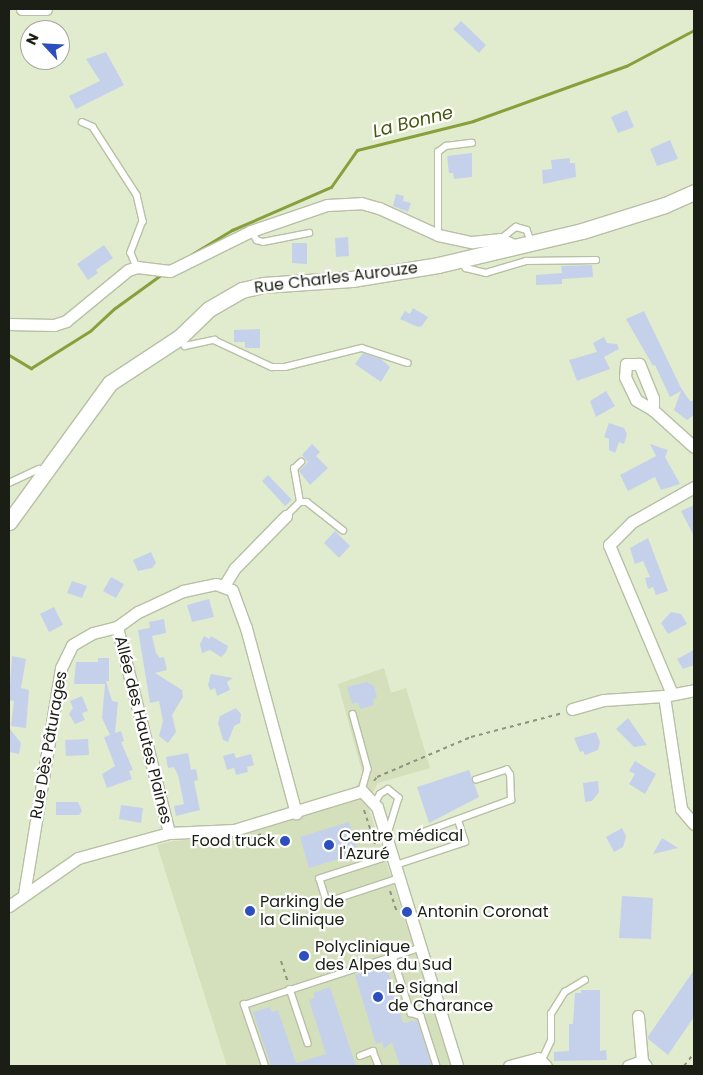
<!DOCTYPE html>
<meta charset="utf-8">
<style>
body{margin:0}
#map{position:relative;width:703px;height:1075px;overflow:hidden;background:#e1ebce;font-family:Poppins,sans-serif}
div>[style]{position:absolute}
.built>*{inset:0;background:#d4dfbb}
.stream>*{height:3px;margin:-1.5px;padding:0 1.5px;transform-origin:1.5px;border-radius:1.5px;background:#87a03c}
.building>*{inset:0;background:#c5d1eb}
.path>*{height:2px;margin-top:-1px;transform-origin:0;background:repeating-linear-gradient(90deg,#8d947f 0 4px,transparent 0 8px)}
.roads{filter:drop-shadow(1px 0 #b7c0a4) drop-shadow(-1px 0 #b7c0a4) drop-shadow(0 1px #b7c0a4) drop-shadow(0 -1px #b7c0a4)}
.service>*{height:5.5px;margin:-2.75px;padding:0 2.75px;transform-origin:2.75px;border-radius:2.75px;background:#fff}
.minor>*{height:11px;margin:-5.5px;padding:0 5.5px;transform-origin:5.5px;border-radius:5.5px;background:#fff}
.tertiary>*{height:15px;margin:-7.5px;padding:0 7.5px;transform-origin:7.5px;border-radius:7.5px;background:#fff}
.dots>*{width:14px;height:14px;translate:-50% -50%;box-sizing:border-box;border:2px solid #fff;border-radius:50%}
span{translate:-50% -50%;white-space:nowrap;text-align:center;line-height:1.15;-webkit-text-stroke:4.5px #fff;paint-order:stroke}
.street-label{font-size:16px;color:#1b1e14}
.poi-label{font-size:16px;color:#1b1e14}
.left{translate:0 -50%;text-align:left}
.right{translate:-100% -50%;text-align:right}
.water-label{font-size:18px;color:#46560c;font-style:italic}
.frame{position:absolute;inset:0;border:10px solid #1b1e14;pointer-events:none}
.north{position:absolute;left:20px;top:20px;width:50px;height:50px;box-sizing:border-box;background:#fff;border:1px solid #a4a5a1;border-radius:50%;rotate:295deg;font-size:14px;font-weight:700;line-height:20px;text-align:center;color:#1b1e14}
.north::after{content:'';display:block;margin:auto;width:18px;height:22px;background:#2d4ebe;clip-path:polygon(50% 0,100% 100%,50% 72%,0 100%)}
</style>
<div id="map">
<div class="built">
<i style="clip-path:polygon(384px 668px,391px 693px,406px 688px,430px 768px,378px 783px,367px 803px,452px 1066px,227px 1066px,157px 845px,173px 841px,241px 836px,350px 797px,363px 775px,338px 684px)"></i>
</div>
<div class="stream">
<i style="left:192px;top:254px;width:47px;rotate:-31deg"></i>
<i style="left:232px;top:230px;width:108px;rotate:-23.5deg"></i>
<i style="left:331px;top:187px;width:45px;rotate:-54.9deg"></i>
<i style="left:357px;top:150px;width:120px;rotate:-14deg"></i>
<i style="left:473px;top:121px;width:163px;rotate:-19.8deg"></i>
<i style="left:626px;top:66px;width:77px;rotate:-27.9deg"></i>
<i style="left:9px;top:355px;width:26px;rotate:31deg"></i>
<i style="left:31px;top:368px;width:70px;rotate:-32.1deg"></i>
<i style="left:90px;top:331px;width:34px;rotate:-43deg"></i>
<i style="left:115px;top:308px;width:58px;rotate:-35.9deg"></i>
</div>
<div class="building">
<i style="clip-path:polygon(461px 21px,486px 45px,479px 53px,453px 29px)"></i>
<i style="clip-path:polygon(106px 52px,124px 85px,76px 109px,69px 96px,100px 81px,86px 59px)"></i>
<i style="clip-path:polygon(627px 110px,634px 127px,618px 133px,611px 117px)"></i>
<i style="clip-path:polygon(670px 140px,678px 159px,657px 166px,650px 149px)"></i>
<i style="clip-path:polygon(472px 153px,472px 177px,454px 179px,453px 173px,449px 173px,447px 156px)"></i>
<i style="clip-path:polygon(570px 158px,570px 163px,575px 163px,576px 177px,543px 184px,542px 170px,552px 169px,551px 160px)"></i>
<i style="clip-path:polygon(396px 194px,404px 196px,403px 201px,411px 203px,408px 212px,393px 206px)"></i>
<i style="clip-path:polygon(348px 237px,349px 256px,336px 257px,335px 238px)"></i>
<i style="clip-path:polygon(292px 243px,307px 243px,307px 264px,292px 263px)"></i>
<i style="clip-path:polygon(104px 245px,113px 258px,96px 270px,98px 273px,88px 280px,77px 264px)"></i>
<i style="clip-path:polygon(592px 265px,593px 277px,562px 279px,562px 284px,536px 285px,536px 275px,562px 273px,561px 266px)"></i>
<i style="clip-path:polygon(413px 308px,428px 317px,422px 326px,418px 327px,400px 319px,405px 311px,410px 314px)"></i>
<i style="clip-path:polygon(644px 311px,681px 388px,690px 401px,694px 401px,694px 415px,687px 420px,674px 410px,681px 391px,670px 397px,655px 365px,653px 366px,626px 319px)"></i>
<i style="clip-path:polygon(260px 329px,260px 348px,245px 348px,245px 342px,234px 342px,234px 330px)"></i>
<i style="clip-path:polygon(604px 337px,607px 343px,617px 344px,619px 349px,604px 357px,610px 369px,577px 381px,569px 360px,597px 352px,593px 343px)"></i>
<i style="clip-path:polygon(363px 353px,381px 359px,390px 367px,381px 382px,355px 364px)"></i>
<i style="clip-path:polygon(606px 391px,615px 406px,596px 417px,590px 401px)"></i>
<i style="clip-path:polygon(609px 423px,624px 428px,627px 434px,624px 444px,619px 442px,615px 453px,609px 450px,609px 439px,604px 437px)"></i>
<i style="clip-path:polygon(312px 444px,320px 452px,316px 456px,328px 468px,310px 485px,299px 471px,308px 462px,302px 455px)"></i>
<i style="clip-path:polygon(650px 444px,668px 450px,665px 457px,680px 484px,661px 490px,655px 477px,628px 491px,620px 475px,656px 456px)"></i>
<i style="clip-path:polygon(268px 475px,292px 500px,285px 506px,262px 481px)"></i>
<i style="clip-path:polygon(694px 505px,694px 536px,681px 511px)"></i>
<i style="clip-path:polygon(335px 531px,350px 546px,339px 558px,324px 543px)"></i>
<i style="clip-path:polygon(648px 538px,668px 591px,656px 595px,653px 587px,648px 589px,645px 578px,650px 577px,643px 561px,635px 564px,630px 548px)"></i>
<i style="clip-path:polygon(151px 552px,156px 563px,152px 568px,138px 571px,133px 560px)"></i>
<i style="clip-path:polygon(111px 577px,124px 584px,116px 598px,103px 591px)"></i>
<i style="clip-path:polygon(72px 581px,87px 586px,82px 598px,67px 593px)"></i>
<i style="clip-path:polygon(209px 599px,214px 617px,192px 622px,187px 605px)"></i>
<i style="clip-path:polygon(54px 607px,63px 625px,49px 632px,40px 614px)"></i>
<i style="clip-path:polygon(671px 612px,681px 614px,687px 624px,668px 634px,661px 623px)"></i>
<i style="clip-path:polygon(164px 619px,166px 633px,152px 636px,156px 653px,160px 658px,164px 657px,167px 670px,155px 673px,182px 690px,183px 697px,172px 715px,176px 732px,168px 743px,159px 736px,163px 721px,159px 701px,150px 703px,138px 630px,150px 628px,149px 622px)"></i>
<i style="clip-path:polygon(204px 636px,209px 639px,211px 636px,228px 646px,226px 652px,221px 657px,210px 650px,202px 653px,200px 644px)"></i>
<i style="clip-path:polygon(694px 650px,694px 665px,683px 669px,677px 659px)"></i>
<i style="clip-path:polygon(12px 656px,26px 659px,21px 688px,29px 690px,26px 728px,11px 726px,14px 701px,9px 700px)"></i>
<i style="clip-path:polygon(98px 658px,109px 658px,109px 681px,106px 681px,112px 701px,118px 702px,115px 733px,121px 731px,124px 741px,121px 742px,133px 770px,129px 771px,132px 779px,107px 788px,102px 774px,115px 766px,104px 737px,110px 735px,102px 718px,105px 684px,74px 684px,76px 662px,98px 662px)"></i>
<i style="clip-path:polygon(211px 674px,233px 678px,227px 682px,230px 690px,217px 696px,215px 688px,210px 690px,208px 685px)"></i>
<i style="clip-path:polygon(367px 682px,374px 686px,377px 697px,373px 699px,374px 705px,360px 709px,358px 702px,352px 704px,347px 687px)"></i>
<i style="clip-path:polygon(82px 696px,88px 711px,82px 713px,85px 720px,75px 724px,69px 714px,73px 708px,70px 701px)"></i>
<i style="clip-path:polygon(236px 708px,241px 714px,240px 723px,234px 726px,228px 742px,223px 740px,218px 723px,220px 716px)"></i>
<i style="clip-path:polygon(628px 718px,647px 745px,634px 747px,616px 729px)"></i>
<i style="clip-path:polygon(10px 729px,21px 743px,19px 754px,9px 752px)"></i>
<i style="clip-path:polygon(596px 732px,600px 742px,598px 750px,585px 755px,583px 751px,580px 752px,574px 738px)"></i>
<i style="clip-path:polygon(88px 739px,89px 755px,66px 756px,65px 740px)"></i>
<i style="clip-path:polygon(188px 753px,191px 770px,196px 769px,198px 780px,194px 781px,200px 810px,176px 816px,174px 806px,184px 804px,178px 775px,174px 767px,168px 768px,166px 757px)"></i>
<i style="clip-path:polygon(234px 753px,236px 758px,251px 754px,254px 765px,247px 767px,248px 772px,236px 775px,234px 768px,227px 770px,223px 756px)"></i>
<i style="clip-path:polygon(635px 761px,656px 774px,645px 794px,629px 784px,635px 774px,629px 771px)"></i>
<i style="clip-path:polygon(469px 770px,479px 797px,429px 823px,417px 787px)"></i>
<i style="clip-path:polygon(598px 781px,599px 792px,592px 801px,585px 802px,583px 783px)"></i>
<i style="clip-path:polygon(56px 802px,78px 802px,82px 811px,79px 815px,56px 815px)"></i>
<i style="clip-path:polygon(121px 805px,143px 808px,141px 823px,119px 819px)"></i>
<i style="clip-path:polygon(349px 822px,358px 853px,309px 868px,300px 837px)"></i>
<i style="clip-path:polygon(622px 828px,626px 836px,623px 847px,614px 852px,606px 837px)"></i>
<i style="clip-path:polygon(662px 838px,678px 848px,653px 854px)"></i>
<i style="clip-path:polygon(622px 896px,653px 898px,651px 939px,619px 938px)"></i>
<i style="clip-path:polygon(386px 965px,403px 1023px,417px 1020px,432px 1066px,400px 1066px,392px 1042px,384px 1049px,382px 1042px,376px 1044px,355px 975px)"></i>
<i style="clip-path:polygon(694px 970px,694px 1017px,668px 1055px,647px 1038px)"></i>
<i style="clip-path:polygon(330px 987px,356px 1066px,271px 1066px,253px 1012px,270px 1007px,272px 1012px,278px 1010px,296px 1063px,326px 1054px,309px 1000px,315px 998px,313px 993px)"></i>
<i style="clip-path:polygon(581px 990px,600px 990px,600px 1051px,606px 1050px,607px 1060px,554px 1061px,554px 1052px,569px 1051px,569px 1024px,573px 1024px,575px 993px,581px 993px)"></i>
</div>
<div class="path">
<i style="left:374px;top:781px;width:5px;rotate:-53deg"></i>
<i style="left:377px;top:777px;width:102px;rotate:-23.1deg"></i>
<i style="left:471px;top:737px;width:95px;rotate:-14.6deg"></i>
<i style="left:364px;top:810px;width:45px;rotate:72deg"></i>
<i style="left:250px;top:838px;width:13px;rotate:-18deg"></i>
<i style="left:390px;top:891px;width:22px;rotate:72deg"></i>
<i style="left:281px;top:961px;width:22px;rotate:72deg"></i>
<i style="left:684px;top:1066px;width:16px;rotate:-52deg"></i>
</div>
<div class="roads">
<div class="service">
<i style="left:82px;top:122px;width:12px;rotate:24deg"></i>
<i style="left:93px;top:127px;width:81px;rotate:57.1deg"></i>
<i style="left:137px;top:195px;width:27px;rotate:77deg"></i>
<i style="left:143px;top:221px;width:34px;rotate:111deg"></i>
<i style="left:131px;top:253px;width:15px;rotate:67deg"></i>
<i style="left:251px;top:231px;width:11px;rotate:56deg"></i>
<i style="left:257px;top:240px;width:6px;rotate:18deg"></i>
<i style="left:263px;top:242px;width:47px;rotate:-11.1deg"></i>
<i style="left:438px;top:235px;width:83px;rotate:-90deg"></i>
<i style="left:438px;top:152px;width:10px;rotate:-37deg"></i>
<i style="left:446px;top:146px;width:26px;rotate:-7deg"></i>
<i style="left:501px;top:239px;width:19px;rotate:-39deg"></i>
<i style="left:516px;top:227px;width:11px;rotate:15deg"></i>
<i style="left:527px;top:230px;width:12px;rotate:70deg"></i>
<i style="left:462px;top:261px;width:8px;rotate:60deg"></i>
<i style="left:466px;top:268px;width:21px;rotate:14deg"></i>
<i style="left:486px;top:273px;width:42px;rotate:-16.7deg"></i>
<i style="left:526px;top:261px;width:70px;rotate:-0.8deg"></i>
<i style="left:181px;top:338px;width:9px;rotate:63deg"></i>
<i style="left:185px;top:346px;width:30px;rotate:-12deg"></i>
<i style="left:214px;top:340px;width:64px;rotate:25deg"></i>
<i style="left:272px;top:367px;width:13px"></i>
<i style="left:285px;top:367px;width:79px;rotate:-13.9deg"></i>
<i style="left:362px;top:348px;width:48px;rotate:18.1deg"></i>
<i style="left:9px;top:483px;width:33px;rotate:-25deg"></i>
<i style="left:39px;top:469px;width:4px;rotate:27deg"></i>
<i style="left:300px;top:502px;width:34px;rotate:-100deg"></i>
<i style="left:294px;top:469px;width:10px;rotate:-45deg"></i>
<i style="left:286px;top:516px;width:20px;rotate:-45deg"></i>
<i style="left:300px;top:502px;width:7px"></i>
<i style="left:307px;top:502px;width:46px;rotate:37.9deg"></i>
<i style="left:353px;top:714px;width:57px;rotate:74.7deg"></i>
<i style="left:368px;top:769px;width:23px;rotate:105deg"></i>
<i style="left:375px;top:803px;width:10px;rotate:-61deg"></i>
<i style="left:380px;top:794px;width:9px;rotate:-32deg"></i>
<i style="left:388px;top:789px;width:14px;rotate:39deg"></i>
<i style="left:399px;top:798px;width:39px;rotate:107deg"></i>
<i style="left:407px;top:838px;width:111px;rotate:-20.1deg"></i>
<i style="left:511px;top:800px;width:25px;rotate:-92deg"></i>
<i style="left:510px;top:775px;width:6px;rotate:-121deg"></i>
<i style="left:507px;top:770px;width:32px;rotate:162deg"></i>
<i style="left:391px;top:856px;width:75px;rotate:162.1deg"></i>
<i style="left:320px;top:879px;width:24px;rotate:73deg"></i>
<i style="left:327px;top:902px;width:74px;rotate:-18.2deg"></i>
<i style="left:393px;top:866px;width:76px;rotate:-18.4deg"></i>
<i style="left:465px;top:842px;width:23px;rotate:-108deg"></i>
<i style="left:393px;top:956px;width:60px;rotate:72.5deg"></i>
<i style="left:411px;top:1013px;width:10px;rotate:17deg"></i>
<i style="left:421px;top:1016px;width:52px;rotate:72.3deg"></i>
<i style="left:290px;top:989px;width:57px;rotate:71.6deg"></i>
<i style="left:360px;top:1056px;width:14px;rotate:-21deg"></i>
<i style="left:373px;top:1051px;width:16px;rotate:68deg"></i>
<i style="left:542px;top:1060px;width:21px;rotate:-65deg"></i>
<i style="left:551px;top:1041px;width:27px;rotate:-90deg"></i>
<i style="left:551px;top:1014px;width:26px;rotate:-58deg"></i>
<i style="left:565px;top:992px;width:23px;rotate:-31deg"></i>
<i style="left:265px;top:1066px;width:65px;rotate:-109deg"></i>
<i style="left:244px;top:1005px;width:184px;rotate:-18deg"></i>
</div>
<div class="minor">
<i style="left:22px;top:9px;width:24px"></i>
<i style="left:9px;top:324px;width:45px;rotate:1.3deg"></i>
<i style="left:54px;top:325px;width:13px;rotate:-18deg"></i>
<i style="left:66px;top:321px;width:80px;rotate:-39.4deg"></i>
<i style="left:128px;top:270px;width:9px;rotate:-18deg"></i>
<i style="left:137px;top:267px;width:33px;rotate:7deg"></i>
<i style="left:170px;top:271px;width:90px;rotate:-26.3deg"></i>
<i style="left:251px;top:231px;width:80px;rotate:-18.9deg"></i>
<i style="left:327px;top:205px;width:34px;rotate:-3deg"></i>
<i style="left:361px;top:203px;width:19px;rotate:16deg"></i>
<i style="left:379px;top:208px;width:65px;rotate:24.6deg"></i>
<i style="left:438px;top:235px;width:35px;rotate:12deg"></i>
<i style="left:472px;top:242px;width:29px;rotate:-6deg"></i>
<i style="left:501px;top:239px;width:17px;rotate:25deg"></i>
<i style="left:653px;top:410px;width:12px;rotate:-90deg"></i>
<i style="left:653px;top:398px;width:37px;rotate:-112deg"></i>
<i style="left:639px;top:364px;width:13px;rotate:180deg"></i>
<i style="left:626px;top:364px;width:13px;rotate:94deg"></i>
<i style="left:625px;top:377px;width:25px;rotate:64deg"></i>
<i style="left:636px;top:400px;width:20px;rotate:30deg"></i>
<i style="left:653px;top:410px;width:55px;rotate:42.1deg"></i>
<i style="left:224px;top:586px;width:21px;rotate:-59deg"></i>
<i style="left:235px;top:568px;width:73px;rotate:-45.6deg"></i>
<i style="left:117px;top:627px;width:212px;rotate:75.8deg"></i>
<i style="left:672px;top:694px;width:162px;rotate:-112.9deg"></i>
<i style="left:609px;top:545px;width:33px;rotate:-45deg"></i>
<i style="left:632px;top:522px;width:71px;rotate:-29.4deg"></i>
<i style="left:664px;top:696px;width:114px;rotate:81.4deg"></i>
<i style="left:681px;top:809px;width:20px;rotate:49deg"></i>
<i style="left:572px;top:709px;width:33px;rotate:-16deg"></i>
<i style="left:604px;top:700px;width:60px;rotate:-3.8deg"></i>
<i style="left:664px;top:696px;width:31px;rotate:-11deg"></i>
<i style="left:24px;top:894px;width:229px;rotate:-80.7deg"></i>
<i style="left:61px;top:668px;width:25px;rotate:-64deg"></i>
<i style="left:72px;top:645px;width:24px;rotate:-30deg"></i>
<i style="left:93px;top:633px;width:25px;rotate:-14deg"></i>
<i style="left:117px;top:627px;width:26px;rotate:-36deg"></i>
<i style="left:138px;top:612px;width:50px;rotate:-25deg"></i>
<i style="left:183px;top:591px;width:34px;rotate:-12deg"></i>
<i style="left:216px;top:584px;width:17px;rotate:21deg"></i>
<i style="left:232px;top:590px;width:40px;rotate:69.8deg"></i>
<i style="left:246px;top:628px;width:192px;rotate:74.9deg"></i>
<i style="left:9px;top:906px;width:84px;rotate:-34.8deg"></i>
<i style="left:78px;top:858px;width:94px;rotate:-15.4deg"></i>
<i style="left:169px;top:833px;width:65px;rotate:-2.6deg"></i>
<i style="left:234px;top:830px;width:134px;rotate:-16.9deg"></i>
<i style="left:362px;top:791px;width:22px;rotate:47deg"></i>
<i style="left:377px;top:807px;width:271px;rotate:72.8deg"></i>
<i style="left:638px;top:1016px;width:45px;rotate:84.9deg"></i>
<i style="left:642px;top:1061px;width:6px;rotate:51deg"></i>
<i style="left:509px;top:1066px;width:30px;rotate:-15deg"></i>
<i style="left:538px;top:1058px;width:11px;rotate:45deg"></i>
<i style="left:628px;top:1066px;width:15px;rotate:-20deg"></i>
</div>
<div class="tertiary">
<i style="left:9px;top:522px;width:172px;rotate:-54deg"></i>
<i style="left:110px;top:383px;width:84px;rotate:-33.3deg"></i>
<i style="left:180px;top:337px;width:40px;rotate:-44deg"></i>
<i style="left:209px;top:309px;width:38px;rotate:-30deg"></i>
<i style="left:242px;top:290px;width:22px;rotate:-13deg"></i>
<i style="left:263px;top:285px;width:89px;rotate:-3.9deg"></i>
<i style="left:352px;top:279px;width:87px;rotate:-9.2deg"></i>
<i style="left:438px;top:265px;width:148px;rotate:-13.3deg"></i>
<i style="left:582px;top:231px;width:87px;rotate:-17.4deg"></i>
<i style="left:665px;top:205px;width:32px;rotate:-24deg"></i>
</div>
</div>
<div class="dots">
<i style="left:285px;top:841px;background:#2d4ebe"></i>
<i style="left:329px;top:845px;background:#2d4ebe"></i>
<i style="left:250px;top:911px;background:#2d4ebe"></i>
<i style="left:407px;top:912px;background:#2d4ebe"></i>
<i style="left:304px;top:956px;background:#2d4ebe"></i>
<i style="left:378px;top:997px;background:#2d4ebe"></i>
</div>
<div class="street-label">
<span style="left:336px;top:278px;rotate:-7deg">Rue Charles Aurouze</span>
<span style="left:143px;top:730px;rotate:76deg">Allée des Hautes Plaines</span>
<span style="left:49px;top:745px;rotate:-80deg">Rue Dès Pâturages</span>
</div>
<div class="poi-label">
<span class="left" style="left:339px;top:845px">Centre médical<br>l'Azuré</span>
<span class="right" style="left:275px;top:841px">Food truck</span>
<span class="left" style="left:260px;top:911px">Parking de<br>la Clinique</span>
<span class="left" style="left:417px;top:912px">Antonin Coronat</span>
<span class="left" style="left:315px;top:956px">Polyclinique<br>des Alpes du Sud</span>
<span class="left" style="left:388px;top:997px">Le Signal<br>de Charance</span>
</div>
<div class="water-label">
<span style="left:413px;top:122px;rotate:-14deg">La Bonne</span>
</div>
<div class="frame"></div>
<div class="north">N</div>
</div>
